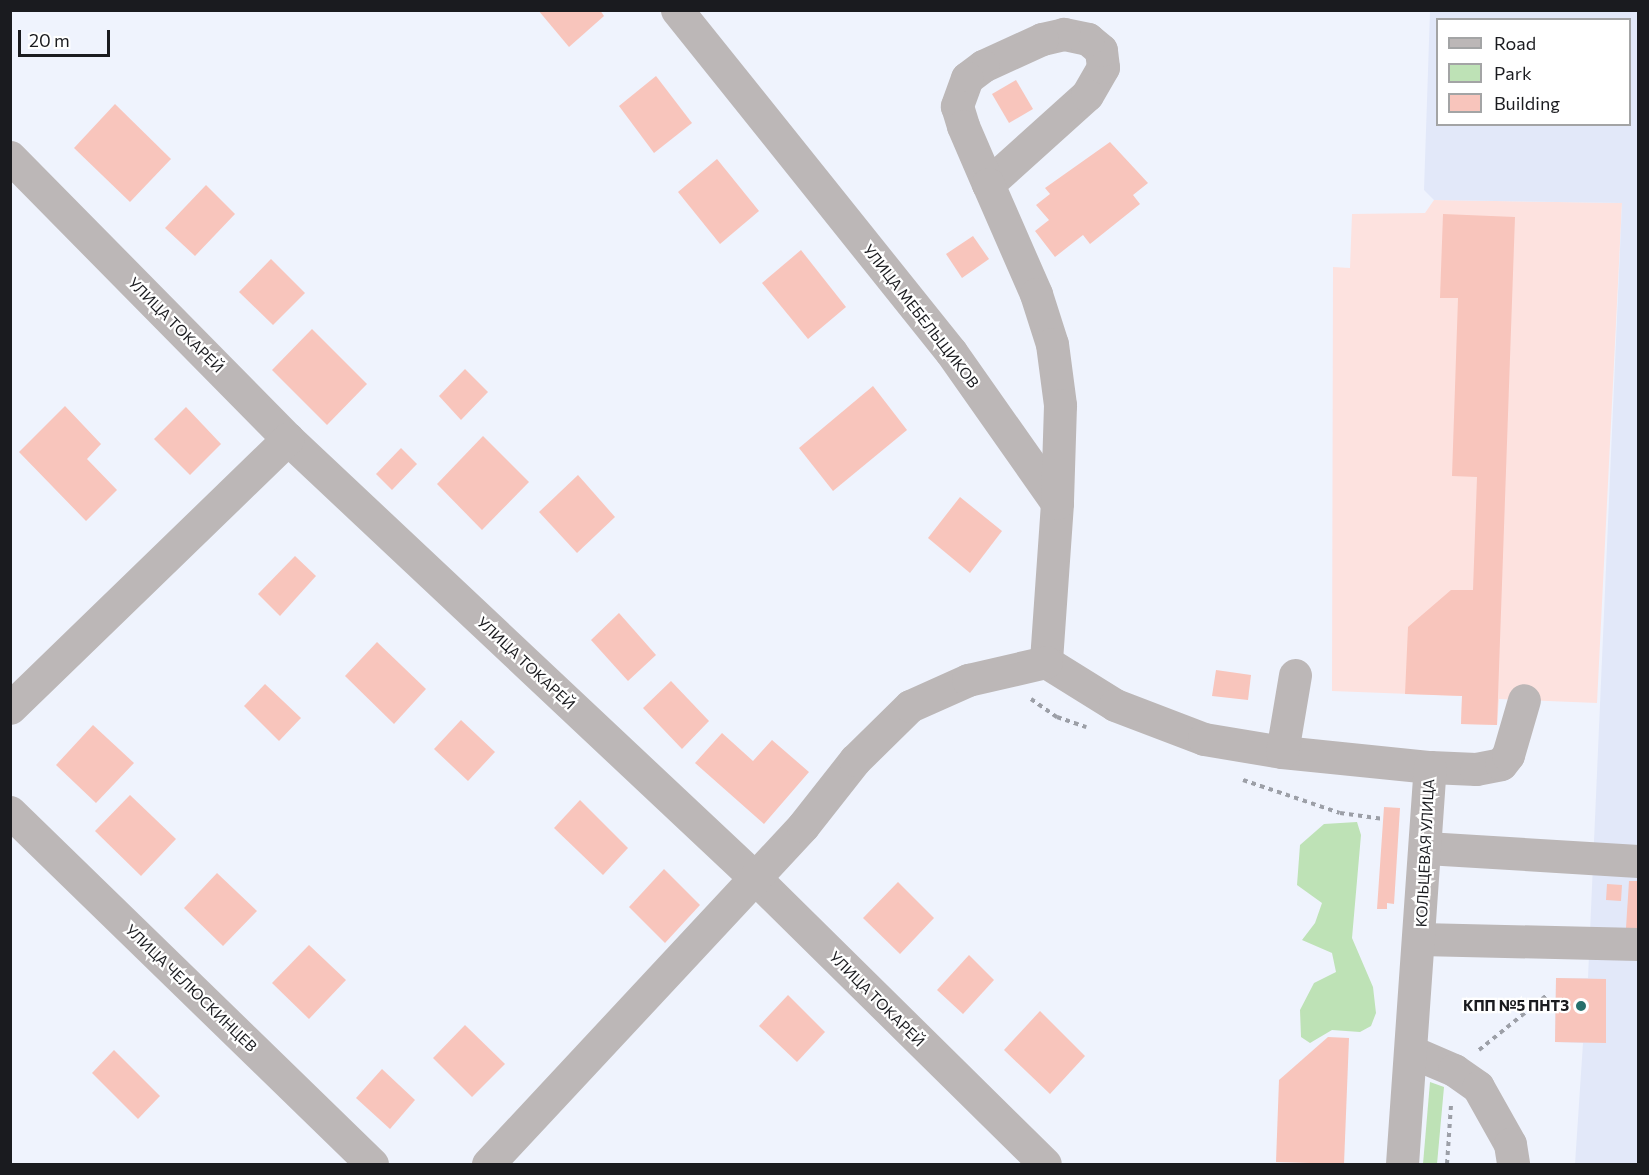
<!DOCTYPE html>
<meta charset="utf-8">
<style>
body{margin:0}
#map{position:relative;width:1649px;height:1175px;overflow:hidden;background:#eff3fd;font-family:Commissioner,sans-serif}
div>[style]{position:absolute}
.commercial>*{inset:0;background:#fde2df}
.built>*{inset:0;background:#e2e8f9}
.green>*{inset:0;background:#bee2b6}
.building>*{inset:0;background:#f8c5bc}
.path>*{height:4px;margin-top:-2px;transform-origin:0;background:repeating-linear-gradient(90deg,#9c9fa7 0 4.5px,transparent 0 9px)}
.minor>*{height:33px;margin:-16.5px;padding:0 16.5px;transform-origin:16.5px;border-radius:16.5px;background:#bcb7b7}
.dots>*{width:16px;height:16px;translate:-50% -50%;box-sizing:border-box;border:3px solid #fff;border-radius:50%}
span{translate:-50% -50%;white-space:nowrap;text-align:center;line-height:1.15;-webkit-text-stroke:4.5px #fff;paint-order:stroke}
.street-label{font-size:15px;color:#1a1b1f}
.poi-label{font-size:15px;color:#1a1b1f;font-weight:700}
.right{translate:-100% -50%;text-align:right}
.frame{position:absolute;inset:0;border:12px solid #1a1b1f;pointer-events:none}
.legend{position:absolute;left:1436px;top:18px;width:195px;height:108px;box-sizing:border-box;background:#fff;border:2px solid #a3a4a5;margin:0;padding:8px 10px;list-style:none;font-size:18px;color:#1a1b1f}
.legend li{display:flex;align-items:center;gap:12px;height:30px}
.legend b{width:30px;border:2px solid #a3a4a5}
.scale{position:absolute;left:18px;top:30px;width:92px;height:27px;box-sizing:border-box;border:3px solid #1a1b1f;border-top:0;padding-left:8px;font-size:18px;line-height:21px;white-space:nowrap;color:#1a1b1f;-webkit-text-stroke:4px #fff;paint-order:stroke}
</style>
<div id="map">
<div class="commercial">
<i style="clip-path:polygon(1434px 200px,1622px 203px,1597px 703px,1499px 699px,1497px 725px,1461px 724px,1462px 696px,1332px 691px,1333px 267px,1350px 268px,1352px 214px,1425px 213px)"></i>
</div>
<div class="built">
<i style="clip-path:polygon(evenodd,1430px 11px,1638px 11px,1638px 1164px,1575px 1164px,1583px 1043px,1555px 1042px,1556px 978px,1588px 978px,1622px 203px,1434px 200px,1424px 190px,1430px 11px,1438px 20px,1630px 20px,1630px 124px,1438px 124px,1438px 20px)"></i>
</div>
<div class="green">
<i style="clip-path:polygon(1357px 822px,1361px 835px,1352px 938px,1373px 987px,1376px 1013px,1371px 1026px,1360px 1032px,1332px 1030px,1310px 1043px,1301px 1037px,1300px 1010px,1314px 983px,1336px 972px,1332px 953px,1302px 940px,1315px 923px,1322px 903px,1297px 885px,1300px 845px,1324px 824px)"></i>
<i style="clip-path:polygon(1430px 1082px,1444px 1087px,1437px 1164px,1423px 1164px)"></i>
</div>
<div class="building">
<i style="clip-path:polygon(538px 10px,600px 10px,604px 16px,569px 47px)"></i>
<i style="clip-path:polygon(656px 76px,692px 123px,654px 153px,619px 106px)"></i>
<i style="clip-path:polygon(1016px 80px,1033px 109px,1009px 123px,992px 94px)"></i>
<i style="clip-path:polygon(115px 104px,171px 159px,130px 202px,74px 148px)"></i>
<i style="clip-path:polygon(1110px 142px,1148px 183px,1133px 195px,1140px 204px,1090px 244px,1083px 235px,1055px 257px,1035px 231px,1049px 220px,1036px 205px,1050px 194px,1045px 188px)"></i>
<i style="clip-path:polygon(717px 159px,759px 211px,720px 244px,678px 192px)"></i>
<i style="clip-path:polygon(206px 185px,235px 214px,195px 256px,165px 228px)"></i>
<i style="clip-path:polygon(1443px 214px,1515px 217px,1497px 725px,1461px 724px,1462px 696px,1405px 694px,1408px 627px,1451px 590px,1473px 590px,1477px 477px,1452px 476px,1458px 298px,1440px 298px)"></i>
<i style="clip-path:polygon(973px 236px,989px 259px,962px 278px,946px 254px)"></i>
<i style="clip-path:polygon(801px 250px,846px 307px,808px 339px,762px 283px)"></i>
<i style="clip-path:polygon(271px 259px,305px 293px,273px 325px,239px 292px)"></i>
<i style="clip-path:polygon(312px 329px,367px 384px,327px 425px,272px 370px)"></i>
<i style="clip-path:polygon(465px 369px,488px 392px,461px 420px,439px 396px)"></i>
<i style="clip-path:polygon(873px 386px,907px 430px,833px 491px,799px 448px)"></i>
<i style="clip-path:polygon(65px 406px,101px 444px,87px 459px,117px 490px,86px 521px,19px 452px)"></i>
<i style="clip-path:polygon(186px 407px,221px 444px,190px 475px,154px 439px)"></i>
<i style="clip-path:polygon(483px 436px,529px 482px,482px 530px,437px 484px)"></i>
<i style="clip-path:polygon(401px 448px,417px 464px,392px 490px,376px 474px)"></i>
<i style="clip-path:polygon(578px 475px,615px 517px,577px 553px,539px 512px)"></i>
<i style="clip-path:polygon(960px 497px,1002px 531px,970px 573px,928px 538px)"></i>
<i style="clip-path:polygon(295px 556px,316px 576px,280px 616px,258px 594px)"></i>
<i style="clip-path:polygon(619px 613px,656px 655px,628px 681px,591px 640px)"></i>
<i style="clip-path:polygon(377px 642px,426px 689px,394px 724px,345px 676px)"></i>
<i style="clip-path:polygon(1216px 670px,1251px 675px,1248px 700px,1212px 696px)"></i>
<i style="clip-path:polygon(671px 681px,709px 721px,682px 749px,643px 708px)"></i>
<i style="clip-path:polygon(265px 684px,301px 718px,279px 741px,244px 706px)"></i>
<i style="clip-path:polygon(461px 720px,495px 752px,468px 781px,434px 749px)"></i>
<i style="clip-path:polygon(93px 725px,134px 763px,96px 803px,56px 765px)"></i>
<i style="clip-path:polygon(722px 733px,753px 761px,772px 740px,809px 772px,764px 824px,695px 763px)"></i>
<i style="clip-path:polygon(130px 795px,176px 839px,141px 876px,95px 831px)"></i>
<i style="clip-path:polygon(580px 800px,628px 848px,603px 875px,554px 828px)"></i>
<i style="clip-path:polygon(1384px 807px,1400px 808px,1394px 904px,1387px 903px,1387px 909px,1377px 909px)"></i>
<i style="clip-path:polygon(664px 869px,700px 905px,665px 943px,629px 907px)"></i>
<i style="clip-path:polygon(217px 873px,257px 911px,223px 946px,184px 908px)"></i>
<i style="clip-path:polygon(1629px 881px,1638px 881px,1638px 929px,1626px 928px)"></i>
<i style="clip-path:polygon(898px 882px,934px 918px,900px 954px,863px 918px)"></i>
<i style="clip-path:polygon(1607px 884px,1622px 885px,1621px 901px,1606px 900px)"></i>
<i style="clip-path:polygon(309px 945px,346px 980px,309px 1019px,272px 983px)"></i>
<i style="clip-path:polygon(969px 955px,994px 980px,963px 1014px,937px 990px)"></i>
<i style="clip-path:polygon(1556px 978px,1606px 979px,1606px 1043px,1555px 1042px)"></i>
<i style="clip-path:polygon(788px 995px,825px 1032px,797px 1062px,759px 1026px)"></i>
<i style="clip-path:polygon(1040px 1011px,1085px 1056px,1050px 1094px,1004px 1050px)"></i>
<i style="clip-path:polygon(465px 1025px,505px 1064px,472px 1097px,433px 1058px)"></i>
<i style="clip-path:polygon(1328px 1037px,1349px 1038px,1344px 1164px,1276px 1162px,1279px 1080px)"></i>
<i style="clip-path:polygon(114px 1050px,160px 1096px,138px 1119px,92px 1073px)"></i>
<i style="clip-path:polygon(382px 1069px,415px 1100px,390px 1129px,356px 1098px)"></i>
</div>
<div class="path">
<i style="left:1031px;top:699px;width:32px;rotate:35deg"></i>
<i style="left:1057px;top:717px;width:31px;rotate:19deg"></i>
<i style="left:1243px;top:780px;width:102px;rotate:18.8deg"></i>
<i style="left:1340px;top:813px;width:44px;rotate:7.8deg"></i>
<i style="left:1479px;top:1050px;width:87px;rotate:-39deg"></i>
<i style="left:1447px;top:1164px;width:59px;rotate:-86.1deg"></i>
</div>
<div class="minor">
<i style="left:677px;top:10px;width:438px;rotate:51.3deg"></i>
<i style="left:951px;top:352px;width:184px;rotate:54.9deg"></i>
<i style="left:1057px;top:503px;width:159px;rotate:94deg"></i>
<i style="left:10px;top:157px;width:396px;rotate:45.4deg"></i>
<i style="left:288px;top:439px;width:641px;rotate:43.23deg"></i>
<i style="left:755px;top:878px;width:407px;rotate:44.6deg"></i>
<i style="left:988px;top:184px;width:133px;rotate:-42deg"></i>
<i style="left:1087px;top:95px;width:32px;rotate:-60deg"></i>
<i style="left:1103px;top:67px;width:17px;rotate:-97deg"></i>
<i style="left:1101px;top:50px;width:17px;rotate:-140deg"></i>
<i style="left:1088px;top:39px;width:25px;rotate:-168deg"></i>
<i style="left:1064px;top:34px;width:23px;rotate:167deg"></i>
<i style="left:1042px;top:39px;width:65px;rotate:155.4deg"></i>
<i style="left:983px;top:66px;width:20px;rotate:143deg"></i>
<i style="left:967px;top:78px;width:30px;rotate:110deg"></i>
<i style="left:957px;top:106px;width:21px;rotate:73deg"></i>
<i style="left:963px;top:126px;width:63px;rotate:66.7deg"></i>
<i style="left:988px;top:184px;width:120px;rotate:66.4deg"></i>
<i style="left:1036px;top:294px;width:52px;rotate:72.3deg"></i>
<i style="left:1052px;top:344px;width:62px;rotate:82.5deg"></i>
<i style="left:1060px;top:405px;width:98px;rotate:91.8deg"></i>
<i style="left:1046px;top:662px;width:81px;rotate:31.9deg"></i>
<i style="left:1115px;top:705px;width:95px;rotate:20.9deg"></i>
<i style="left:1204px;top:739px;width:79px;rotate:9.5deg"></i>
<i style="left:1282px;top:752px;width:149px;rotate:5.8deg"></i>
<i style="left:1430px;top:767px;width:46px;rotate:2.5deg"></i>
<i style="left:1476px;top:769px;width:25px;rotate:-11deg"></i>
<i style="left:1501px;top:764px;width:11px;rotate:-52deg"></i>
<i style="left:1508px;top:755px;width:57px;rotate:-73.8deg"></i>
<i style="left:10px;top:708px;width:387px;rotate:-44.1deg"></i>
<i style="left:1282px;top:752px;width:78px;rotate:-80.4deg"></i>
<i style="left:10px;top:812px;width:505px;rotate:44.2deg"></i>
<i style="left:1426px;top:848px;width:212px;rotate:3.5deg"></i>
<i style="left:1420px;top:939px;width:218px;rotate:1.3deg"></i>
<i style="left:1412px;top:1052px;width:46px;rotate:23.2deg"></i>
<i style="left:1454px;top:1070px;width:29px;rotate:35deg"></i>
<i style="left:1478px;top:1087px;width:65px;rotate:60.7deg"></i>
<i style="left:1510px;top:1144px;width:20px;rotate:81deg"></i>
<i style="left:488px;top:1164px;width:462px;rotate:-47deg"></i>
<i style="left:803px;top:826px;width:84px;rotate:-51.8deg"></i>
<i style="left:855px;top:760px;width:77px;rotate:-44.5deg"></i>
<i style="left:910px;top:706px;width:64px;rotate:-24.1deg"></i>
<i style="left:968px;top:680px;width:80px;rotate:-13deg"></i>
<i style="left:1402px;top:1164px;width:398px;rotate:-86deg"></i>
</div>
<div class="dots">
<i style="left:1581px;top:1006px;background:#27706c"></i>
</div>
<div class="street-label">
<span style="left:921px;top:316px;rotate:52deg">УЛИЦА МЕБЕЛЬЩИКОВ</span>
<span style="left:176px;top:325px;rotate:45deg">УЛИЦА ТОКАРЕЙ</span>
<span style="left:526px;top:663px;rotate:43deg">УЛИЦА ТОКАРЕЙ</span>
<span style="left:1425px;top:853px;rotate:-87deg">КОЛЬЦЕВАЯ УЛИЦА</span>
<span style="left:191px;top:988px;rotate:44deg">УЛИЦА ЧЕЛЮСКИНЦЕВ</span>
<span style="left:877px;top:999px;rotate:45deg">УЛИЦА ТОКАРЕЙ</span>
</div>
<div class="poi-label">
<span class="right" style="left:1569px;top:1006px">КПП №5 ПНТЗ</span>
</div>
<div class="frame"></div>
<ul class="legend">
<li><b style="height:8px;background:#bcb7b7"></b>Road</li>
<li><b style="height:16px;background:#bee2b6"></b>Park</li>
<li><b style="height:16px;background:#f8c5bc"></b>Building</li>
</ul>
<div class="scale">20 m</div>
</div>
